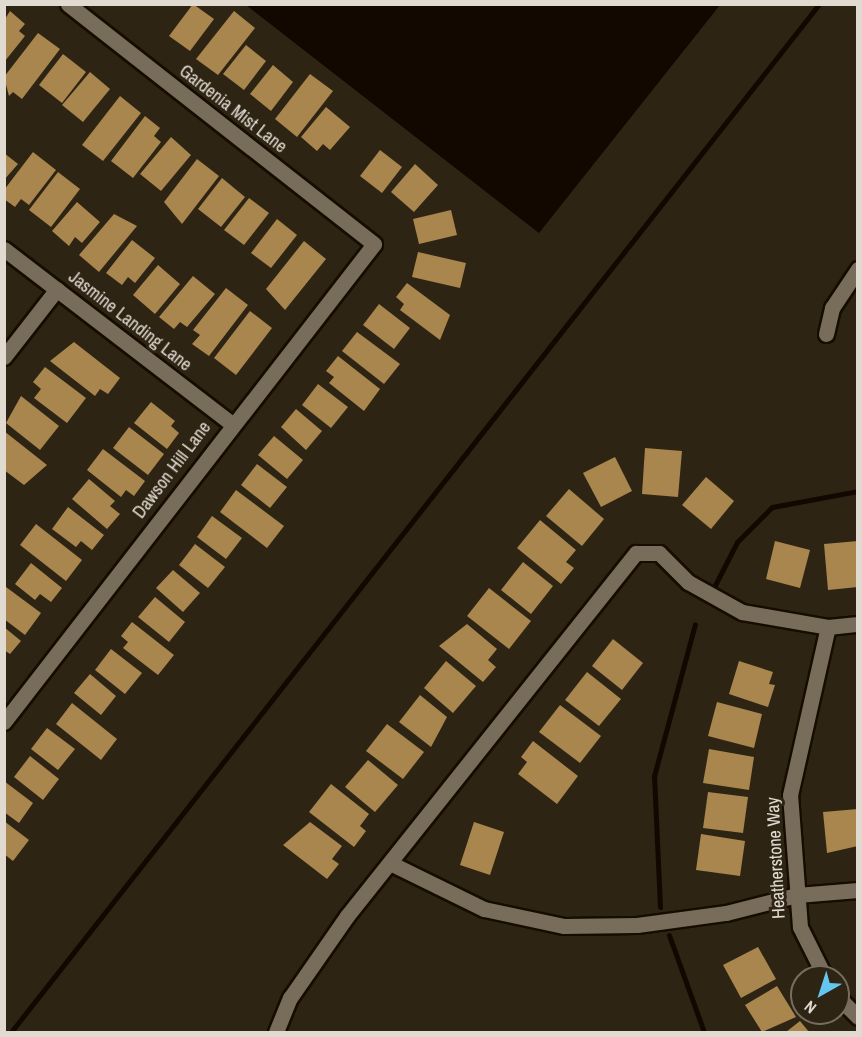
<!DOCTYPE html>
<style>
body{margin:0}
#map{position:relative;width:862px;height:1037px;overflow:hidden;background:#2e2414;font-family:"Archivo Narrow",sans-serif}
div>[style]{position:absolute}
.water>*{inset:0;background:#120800}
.stream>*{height:5px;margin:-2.5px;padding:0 2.5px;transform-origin:2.5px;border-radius:2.5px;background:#120800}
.building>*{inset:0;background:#a9864d}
.roads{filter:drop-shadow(2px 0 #160d01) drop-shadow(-2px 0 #160d01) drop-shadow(0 2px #160d01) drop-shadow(0 -2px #160d01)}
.minor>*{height:15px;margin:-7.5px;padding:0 7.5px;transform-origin:7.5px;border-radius:7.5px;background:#786c5a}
span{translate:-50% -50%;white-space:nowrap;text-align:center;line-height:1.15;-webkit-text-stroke:6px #2e2414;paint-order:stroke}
.street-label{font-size:18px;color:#e1dad0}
.frame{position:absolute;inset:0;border:6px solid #e1dad0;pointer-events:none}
.north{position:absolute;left:790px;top:965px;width:60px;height:60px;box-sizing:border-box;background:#2e2414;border:2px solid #766d5f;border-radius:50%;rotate:219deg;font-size:16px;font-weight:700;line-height:24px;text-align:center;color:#e1dad0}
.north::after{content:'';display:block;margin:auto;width:21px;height:27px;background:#64c5ee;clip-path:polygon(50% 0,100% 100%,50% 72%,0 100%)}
</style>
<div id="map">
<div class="water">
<i style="clip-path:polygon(246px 5px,720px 5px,539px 233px)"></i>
</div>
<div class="stream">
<i style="left:713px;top:589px;width:53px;rotate:-62.9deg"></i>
<i style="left:737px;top:542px;width:49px;rotate:-45deg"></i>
<i style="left:772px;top:507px;width:87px;rotate:-10.5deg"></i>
<i style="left:660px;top:907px;width:131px;rotate:-92.6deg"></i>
<i style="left:654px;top:776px;width:157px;rotate:-74.9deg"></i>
<i style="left:669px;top:935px;width:103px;rotate:70.2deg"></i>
<i style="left:11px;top:1032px;width:1308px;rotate:-51.83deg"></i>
</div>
<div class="building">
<i style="clip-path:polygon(193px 4px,214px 19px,190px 51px,169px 36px)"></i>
<i style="clip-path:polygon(10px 11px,25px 24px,19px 31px,25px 36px,5px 61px,5px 19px)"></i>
<i style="clip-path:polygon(234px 11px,255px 28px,218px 75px,196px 59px)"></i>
<i style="clip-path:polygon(38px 33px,60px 49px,22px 99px,13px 92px,9px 96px,4px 77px)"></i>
<i style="clip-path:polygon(246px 45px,266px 61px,244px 90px,223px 74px)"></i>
<i style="clip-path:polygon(63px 54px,86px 72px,62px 103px,39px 85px)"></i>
<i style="clip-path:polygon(273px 65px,293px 82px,271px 111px,250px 94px)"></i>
<i style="clip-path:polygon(90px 72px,110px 89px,83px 122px,62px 105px)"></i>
<i style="clip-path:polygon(310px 74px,333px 91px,297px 137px,275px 119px)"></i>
<i style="clip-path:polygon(120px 96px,141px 113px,103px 161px,82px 145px)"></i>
<i style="clip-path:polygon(326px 107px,350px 127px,330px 150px,323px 144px,317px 151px,301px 137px)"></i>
<i style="clip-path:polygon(145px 116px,160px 128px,154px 136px,161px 142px,133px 178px,111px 161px)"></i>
<i style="clip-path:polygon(171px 137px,191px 155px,161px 191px,140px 174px)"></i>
<i style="clip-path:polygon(380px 150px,402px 167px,382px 193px,360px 176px)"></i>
<i style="clip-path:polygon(33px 152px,56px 170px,29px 205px,21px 199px,15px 207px,4px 199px,4px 190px)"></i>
<i style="clip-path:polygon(4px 153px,18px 164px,4px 180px)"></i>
<i style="clip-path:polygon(197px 159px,219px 176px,182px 224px,164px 202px)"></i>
<i style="clip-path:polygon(415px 164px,438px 185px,414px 212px,391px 192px)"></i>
<i style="clip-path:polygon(58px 172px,80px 189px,51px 227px,29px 210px)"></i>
<i style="clip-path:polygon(222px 178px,245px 197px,221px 227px,198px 209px)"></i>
<i style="clip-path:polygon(249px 198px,269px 213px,244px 245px,224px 230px)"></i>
<i style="clip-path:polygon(77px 202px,100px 222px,82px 243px,75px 237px,69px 246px,52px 231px)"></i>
<i style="clip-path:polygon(451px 210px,457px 235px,419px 244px,413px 219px)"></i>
<i style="clip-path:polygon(114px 214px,137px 226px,99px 272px,79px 255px)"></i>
<i style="clip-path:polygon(277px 219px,297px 235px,271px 268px,251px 253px)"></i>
<i style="clip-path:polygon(132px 240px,155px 258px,135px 283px,128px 277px,122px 285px,106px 273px)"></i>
<i style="clip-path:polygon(304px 241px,326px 259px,285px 310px,266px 289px)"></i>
<i style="clip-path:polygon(418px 252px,466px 263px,460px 288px,412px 277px)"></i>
<i style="clip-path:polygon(158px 265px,180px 284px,155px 314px,133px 295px)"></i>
<i style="clip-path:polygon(193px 276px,215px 294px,187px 327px,180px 322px,174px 329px,159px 317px)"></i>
<i style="clip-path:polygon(407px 283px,450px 315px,440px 340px,400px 310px,404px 304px,396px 297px)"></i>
<i style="clip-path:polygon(226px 288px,248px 305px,209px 356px,192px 344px,200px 335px,193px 330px)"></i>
<i style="clip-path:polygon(379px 304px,410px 328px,394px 349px,363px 325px)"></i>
<i style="clip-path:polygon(250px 311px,272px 328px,236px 375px,214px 358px)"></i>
<i style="clip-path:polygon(357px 332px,400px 364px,384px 384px,342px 351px)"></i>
<i style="clip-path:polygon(74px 342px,120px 378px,108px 394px,100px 389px,95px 396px,50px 361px)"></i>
<i style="clip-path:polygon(338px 356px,380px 389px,364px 411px,329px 383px,334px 377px,326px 371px)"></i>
<i style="clip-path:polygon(45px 367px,86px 398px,67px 423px,34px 398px,41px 389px,33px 382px)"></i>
<i style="clip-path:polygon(318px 384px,348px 407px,331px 428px,302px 405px)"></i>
<i style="clip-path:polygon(21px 396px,59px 426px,40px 450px,6px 423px)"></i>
<i style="clip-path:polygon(151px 402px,175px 421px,171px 426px,179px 433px,167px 449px,134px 423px)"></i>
<i style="clip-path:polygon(296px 409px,322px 431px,306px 450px,281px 427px)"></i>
<i style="clip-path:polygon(129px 427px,164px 454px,148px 475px,113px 448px)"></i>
<i style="clip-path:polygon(4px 431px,47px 465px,24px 485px,4px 470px)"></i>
<i style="clip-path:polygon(274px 436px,303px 460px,287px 479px,258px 455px)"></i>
<i style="clip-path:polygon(645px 448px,682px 451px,678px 497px,642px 494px)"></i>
<i style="clip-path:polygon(103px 449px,145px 481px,134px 496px,126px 490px,121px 497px,87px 470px)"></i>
<i style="clip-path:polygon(615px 457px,632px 491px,601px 507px,583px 473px)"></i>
<i style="clip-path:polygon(257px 464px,287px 487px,270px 508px,241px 485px)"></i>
<i style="clip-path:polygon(706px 477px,734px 501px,711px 529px,682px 505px)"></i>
<i style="clip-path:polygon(89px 479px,115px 501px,110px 506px,120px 514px,107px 529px,72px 499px)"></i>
<i style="clip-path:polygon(569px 489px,604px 519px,582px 546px,546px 516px)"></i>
<i style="clip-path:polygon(236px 490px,284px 526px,267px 548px,220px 512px)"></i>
<i style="clip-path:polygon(68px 507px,104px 535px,92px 550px,81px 541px,76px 547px,52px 529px)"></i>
<i style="clip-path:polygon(212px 516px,242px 538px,226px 559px,197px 537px)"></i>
<i style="clip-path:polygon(540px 520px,576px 550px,566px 562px,574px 568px,561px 584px,517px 548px)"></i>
<i style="clip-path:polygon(36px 524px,82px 560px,66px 581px,20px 545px)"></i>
<i style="clip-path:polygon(775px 541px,810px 550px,800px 588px,766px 579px)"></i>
<i style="clip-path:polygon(858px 541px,858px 587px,828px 590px,824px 544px)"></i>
<i style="clip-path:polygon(195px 544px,225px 567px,208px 588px,179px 565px)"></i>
<i style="clip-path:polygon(523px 562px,553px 586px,531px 614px,501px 590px)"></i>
<i style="clip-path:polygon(31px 563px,62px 588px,51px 602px,40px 594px,35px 600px,15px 584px)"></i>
<i style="clip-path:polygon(173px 570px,200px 593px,183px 612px,156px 588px)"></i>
<i style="clip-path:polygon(6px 587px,41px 613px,25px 635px,4px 619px)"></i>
<i style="clip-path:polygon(489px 588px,531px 621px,509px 649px,467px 616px)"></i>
<i style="clip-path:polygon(155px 597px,185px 622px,169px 642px,138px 617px)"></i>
<i style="clip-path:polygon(132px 622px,174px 655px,158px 675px,123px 648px,128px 642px,121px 636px)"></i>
<i style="clip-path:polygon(467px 624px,497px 649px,488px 660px,496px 667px,483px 682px,439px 646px)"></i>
<i style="clip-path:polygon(4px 627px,21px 641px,10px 654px,4px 650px)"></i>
<i style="clip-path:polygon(613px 639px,643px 663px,622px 690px,592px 666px)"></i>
<i style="clip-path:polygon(111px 649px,142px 673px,125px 694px,95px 670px)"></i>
<i style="clip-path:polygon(446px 661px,476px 686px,453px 713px,424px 688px)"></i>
<i style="clip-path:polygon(739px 661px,773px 672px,769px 684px,775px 685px,768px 707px,729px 694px)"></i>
<i style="clip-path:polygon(587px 672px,621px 699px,599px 726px,565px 700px)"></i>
<i style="clip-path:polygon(90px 674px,116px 696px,101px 715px,74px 693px)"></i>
<i style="clip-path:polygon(420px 695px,447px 717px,431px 747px,399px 722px)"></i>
<i style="clip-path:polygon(717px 702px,762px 714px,754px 748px,708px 736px)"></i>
<i style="clip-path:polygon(72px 703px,117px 739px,101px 760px,56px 724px)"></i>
<i style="clip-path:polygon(560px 705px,601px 736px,580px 763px,539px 732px)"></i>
<i style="clip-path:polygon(387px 724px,424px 752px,403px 779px,366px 751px)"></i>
<i style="clip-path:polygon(47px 728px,75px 749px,58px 770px,31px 749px)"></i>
<i style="clip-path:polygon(533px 741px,578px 776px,557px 804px,518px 774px,527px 762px,521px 757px)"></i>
<i style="clip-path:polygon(709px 749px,754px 757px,749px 790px,703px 783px)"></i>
<i style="clip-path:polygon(30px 756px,59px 779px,43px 800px,14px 777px)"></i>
<i style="clip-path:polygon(368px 760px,398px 785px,375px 812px,345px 787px)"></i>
<i style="clip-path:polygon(4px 781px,33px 803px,19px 823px,4px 812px)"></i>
<i style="clip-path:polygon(331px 784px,369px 814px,360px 826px,366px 831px,354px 847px,309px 812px)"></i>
<i style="clip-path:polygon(708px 792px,748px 797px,743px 833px,703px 828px)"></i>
<i style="clip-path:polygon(858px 809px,858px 846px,827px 853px,823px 812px)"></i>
<i style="clip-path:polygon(4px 821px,29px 840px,13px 861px,4px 854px)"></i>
<i style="clip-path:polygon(310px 822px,342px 846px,332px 859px,339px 864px,327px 879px,283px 845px)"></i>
<i style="clip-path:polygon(474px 822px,504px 832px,490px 875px,460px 865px)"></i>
<i style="clip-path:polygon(701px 834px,745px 841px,740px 876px,696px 870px)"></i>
<i style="clip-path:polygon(758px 947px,776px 979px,741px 998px,723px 965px)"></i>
<i style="clip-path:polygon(777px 986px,796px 1017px,762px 1032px,745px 1005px)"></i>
<i style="clip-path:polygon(800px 1021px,809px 1032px,786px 1032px)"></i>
</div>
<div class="roads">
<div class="minor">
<i style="left:4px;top:249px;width:287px;rotate:37.5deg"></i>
<i style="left:826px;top:334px;width:27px;rotate:-77deg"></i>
<i style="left:832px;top:308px;width:47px;rotate:-56.3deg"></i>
<i style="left:4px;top:357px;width:86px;rotate:-52.1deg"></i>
<i style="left:4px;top:722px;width:604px;rotate:-52.26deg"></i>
<i style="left:374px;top:244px;width:389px;rotate:-141.9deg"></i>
<i style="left:390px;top:863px;width:105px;rotate:26.1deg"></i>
<i style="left:484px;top:909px;width:82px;rotate:12deg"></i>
<i style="left:564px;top:926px;width:73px;rotate:-0.8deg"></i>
<i style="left:637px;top:925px;width:90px;rotate:-7.7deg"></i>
<i style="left:726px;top:913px;width:73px;rotate:-14.2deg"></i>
<i style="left:797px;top:895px;width:61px;rotate:-4.7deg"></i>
<i style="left:825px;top:977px;width:56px;rotate:-116.6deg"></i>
<i style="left:800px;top:927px;width:132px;rotate:-94.3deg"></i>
<i style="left:790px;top:795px;width:172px;rotate:-77.3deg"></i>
<i style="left:838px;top:997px;width:28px;rotate:45deg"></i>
<i style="left:276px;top:1032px;width:37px;rotate:-68deg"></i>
<i style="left:290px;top:998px;width:100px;rotate:-55.2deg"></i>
<i style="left:347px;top:916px;width:464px;rotate:-51.5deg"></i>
<i style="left:636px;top:553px;width:23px"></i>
<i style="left:659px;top:553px;width:41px;rotate:45deg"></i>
<i style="left:688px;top:582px;width:62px;rotate:29.1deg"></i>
<i style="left:742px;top:612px;width:87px;rotate:9.9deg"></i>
<i style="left:828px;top:627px;width:30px;rotate:-6deg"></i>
</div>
</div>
<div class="street-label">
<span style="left:233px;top:109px;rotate:38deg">Gardenia Mist Lane</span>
<span style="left:130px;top:321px;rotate:38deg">Jasmine Landing Lane</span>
<span style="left:172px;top:470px;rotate:-53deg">Dawson Hill Lane</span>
<span style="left:776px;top:858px;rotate:-93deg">Heatherstone Way</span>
</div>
<div class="frame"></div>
<div class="north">N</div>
</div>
